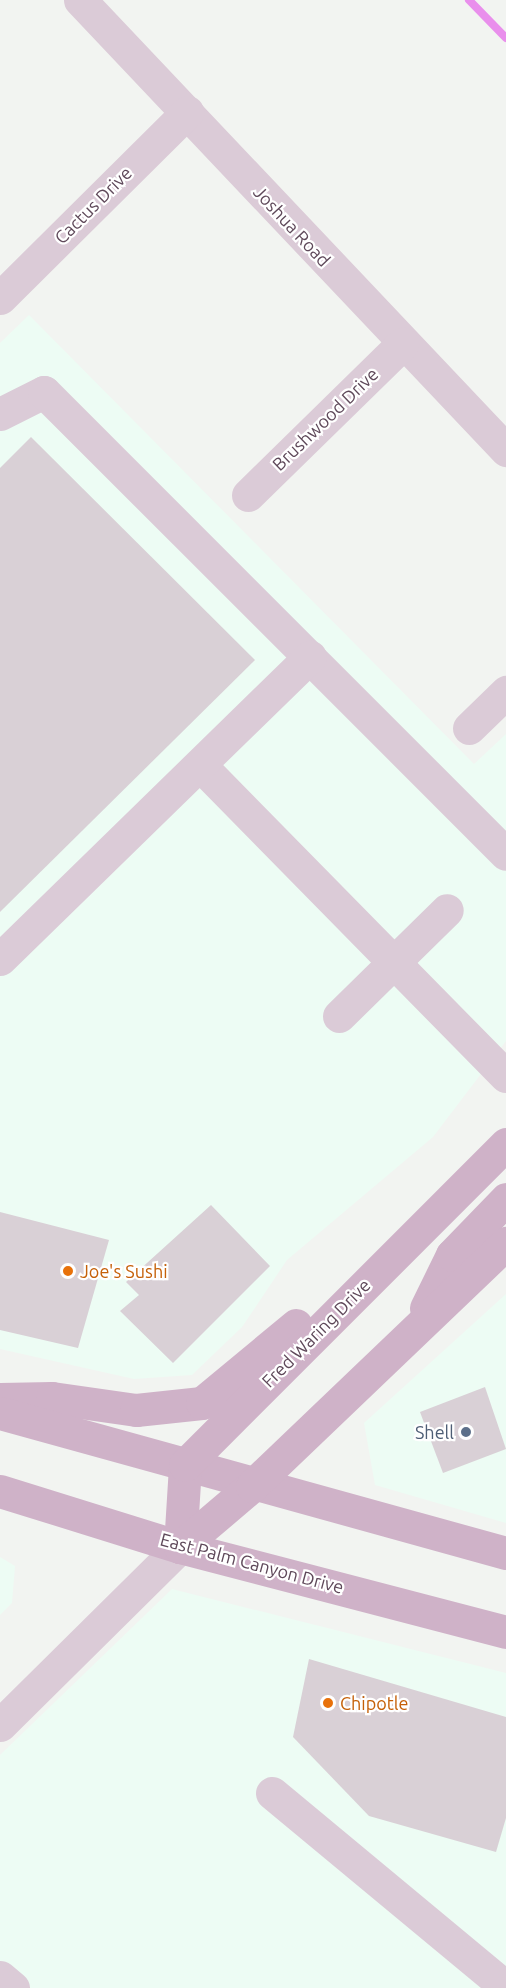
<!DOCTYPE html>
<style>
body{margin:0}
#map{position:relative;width:506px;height:1988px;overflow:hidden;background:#f2f4f1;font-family:Ubuntu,sans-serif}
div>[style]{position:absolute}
.commercial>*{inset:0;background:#edfcf4}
.stream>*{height:8px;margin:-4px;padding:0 4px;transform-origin:4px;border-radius:4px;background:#e98fec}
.building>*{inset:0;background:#d9d0d6}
.minor>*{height:33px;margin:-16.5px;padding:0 16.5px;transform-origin:16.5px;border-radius:16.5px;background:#dbcbd7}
.major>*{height:33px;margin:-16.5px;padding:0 16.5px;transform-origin:16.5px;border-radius:16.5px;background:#cfb2c8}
.dots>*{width:16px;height:16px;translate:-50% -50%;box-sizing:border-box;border:3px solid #fff;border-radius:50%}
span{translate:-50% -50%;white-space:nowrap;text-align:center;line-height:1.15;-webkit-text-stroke:4.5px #fff;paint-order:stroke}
.street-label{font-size:18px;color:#5f495a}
.food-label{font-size:18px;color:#c56008}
.left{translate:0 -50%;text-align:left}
.service-label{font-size:18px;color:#4e5e75}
.right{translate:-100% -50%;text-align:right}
</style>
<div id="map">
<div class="commercial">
<i style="clip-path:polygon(29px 315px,474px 764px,506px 734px,506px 1041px,433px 1137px,287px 1260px,242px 1327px,192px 1375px,134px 1379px,0 1349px,0 343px)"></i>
<i style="clip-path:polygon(506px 1294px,506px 1523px,375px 1485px,364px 1423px)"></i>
<i style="clip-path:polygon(0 1557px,15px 1566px,12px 1603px,0 1615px)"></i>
<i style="clip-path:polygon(172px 1589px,506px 1673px,506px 1988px,0 1988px,0 1755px)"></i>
</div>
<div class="stream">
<i style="left:469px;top:0;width:53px;rotate:45.8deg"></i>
</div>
<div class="building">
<i style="clip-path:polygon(31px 437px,255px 660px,0 912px,0 468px)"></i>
<i style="clip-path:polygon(211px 1205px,270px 1266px,173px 1363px,120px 1311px,139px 1295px,126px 1282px)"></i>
<i style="clip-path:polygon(0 1212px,109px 1240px,78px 1348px,0 1330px)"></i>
<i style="clip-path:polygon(485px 1387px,506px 1449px,443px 1473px,420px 1412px)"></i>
<i style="clip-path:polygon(309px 1659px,506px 1717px,506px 1818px,496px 1852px,369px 1816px,293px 1737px)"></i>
</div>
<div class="minor">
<i style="left:80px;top:0;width:620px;rotate:46.57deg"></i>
<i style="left:0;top:298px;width:264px;rotate:-44.8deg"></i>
<i style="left:0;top:414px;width:49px;rotate:-26.6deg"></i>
<i style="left:44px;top:392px;width:653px;rotate:45deg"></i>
<i style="left:248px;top:495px;width:216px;rotate:-44.4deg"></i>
<i style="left:469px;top:728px;width:52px;rotate:-44.2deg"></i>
<i style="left:200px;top:765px;width:436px;rotate:45.5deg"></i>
<i style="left:0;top:959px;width:433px;rotate:-44.3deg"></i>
<i style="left:339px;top:1016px;width:151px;rotate:-44.5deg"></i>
<i style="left:0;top:1725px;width:253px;rotate:-44.7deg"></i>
<i style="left:272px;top:1793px;width:304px;rotate:39.7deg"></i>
<i style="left:0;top:1977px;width:17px;rotate:40deg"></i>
</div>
<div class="major">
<i style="left:426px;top:1308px;width:59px;rotate:-63.9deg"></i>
<i style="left:452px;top:1255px;width:78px;rotate:-46deg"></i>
<i style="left:0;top:1399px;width:52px;rotate:-1.1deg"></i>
<i style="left:52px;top:1398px;width:85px;rotate:8.1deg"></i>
<i style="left:136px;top:1410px;width:66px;rotate:-6.1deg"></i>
<i style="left:202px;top:1403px;width:122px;rotate:-39.7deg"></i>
<i style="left:0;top:1413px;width:525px;rotate:15.47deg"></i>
<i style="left:0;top:1491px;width:189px;rotate:17.3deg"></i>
<i style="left:180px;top:1547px;width:337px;rotate:14.6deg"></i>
<i style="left:180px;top:1547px;width:82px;rotate:-86.5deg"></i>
<i style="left:185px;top:1465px;width:454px;rotate:-45deg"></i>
<i style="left:180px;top:1547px;width:94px;rotate:-40.3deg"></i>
<i style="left:252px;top:1486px;width:352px;rotate:-43.7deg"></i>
</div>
<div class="dots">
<i style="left:68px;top:1271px;background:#e8710a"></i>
<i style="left:466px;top:1432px;background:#5c6f8a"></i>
<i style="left:328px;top:1703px;background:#e8710a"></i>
</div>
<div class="street-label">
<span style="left:93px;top:205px;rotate:-45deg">Cactus Drive</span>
<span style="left:292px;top:226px;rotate:47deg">Joshua Road</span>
<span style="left:325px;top:419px;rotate:-44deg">Brushwood Drive</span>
<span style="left:316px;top:1333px;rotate:-45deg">Fred Waring Drive</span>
<span style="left:252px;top:1563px;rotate:15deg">East Palm Canyon Drive</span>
</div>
<div class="food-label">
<span class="left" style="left:80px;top:1271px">Joe's Sushi</span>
<span class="left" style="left:340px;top:1703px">Chipotle</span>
</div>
<div class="service-label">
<span class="right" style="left:454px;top:1432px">Shell</span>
</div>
</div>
